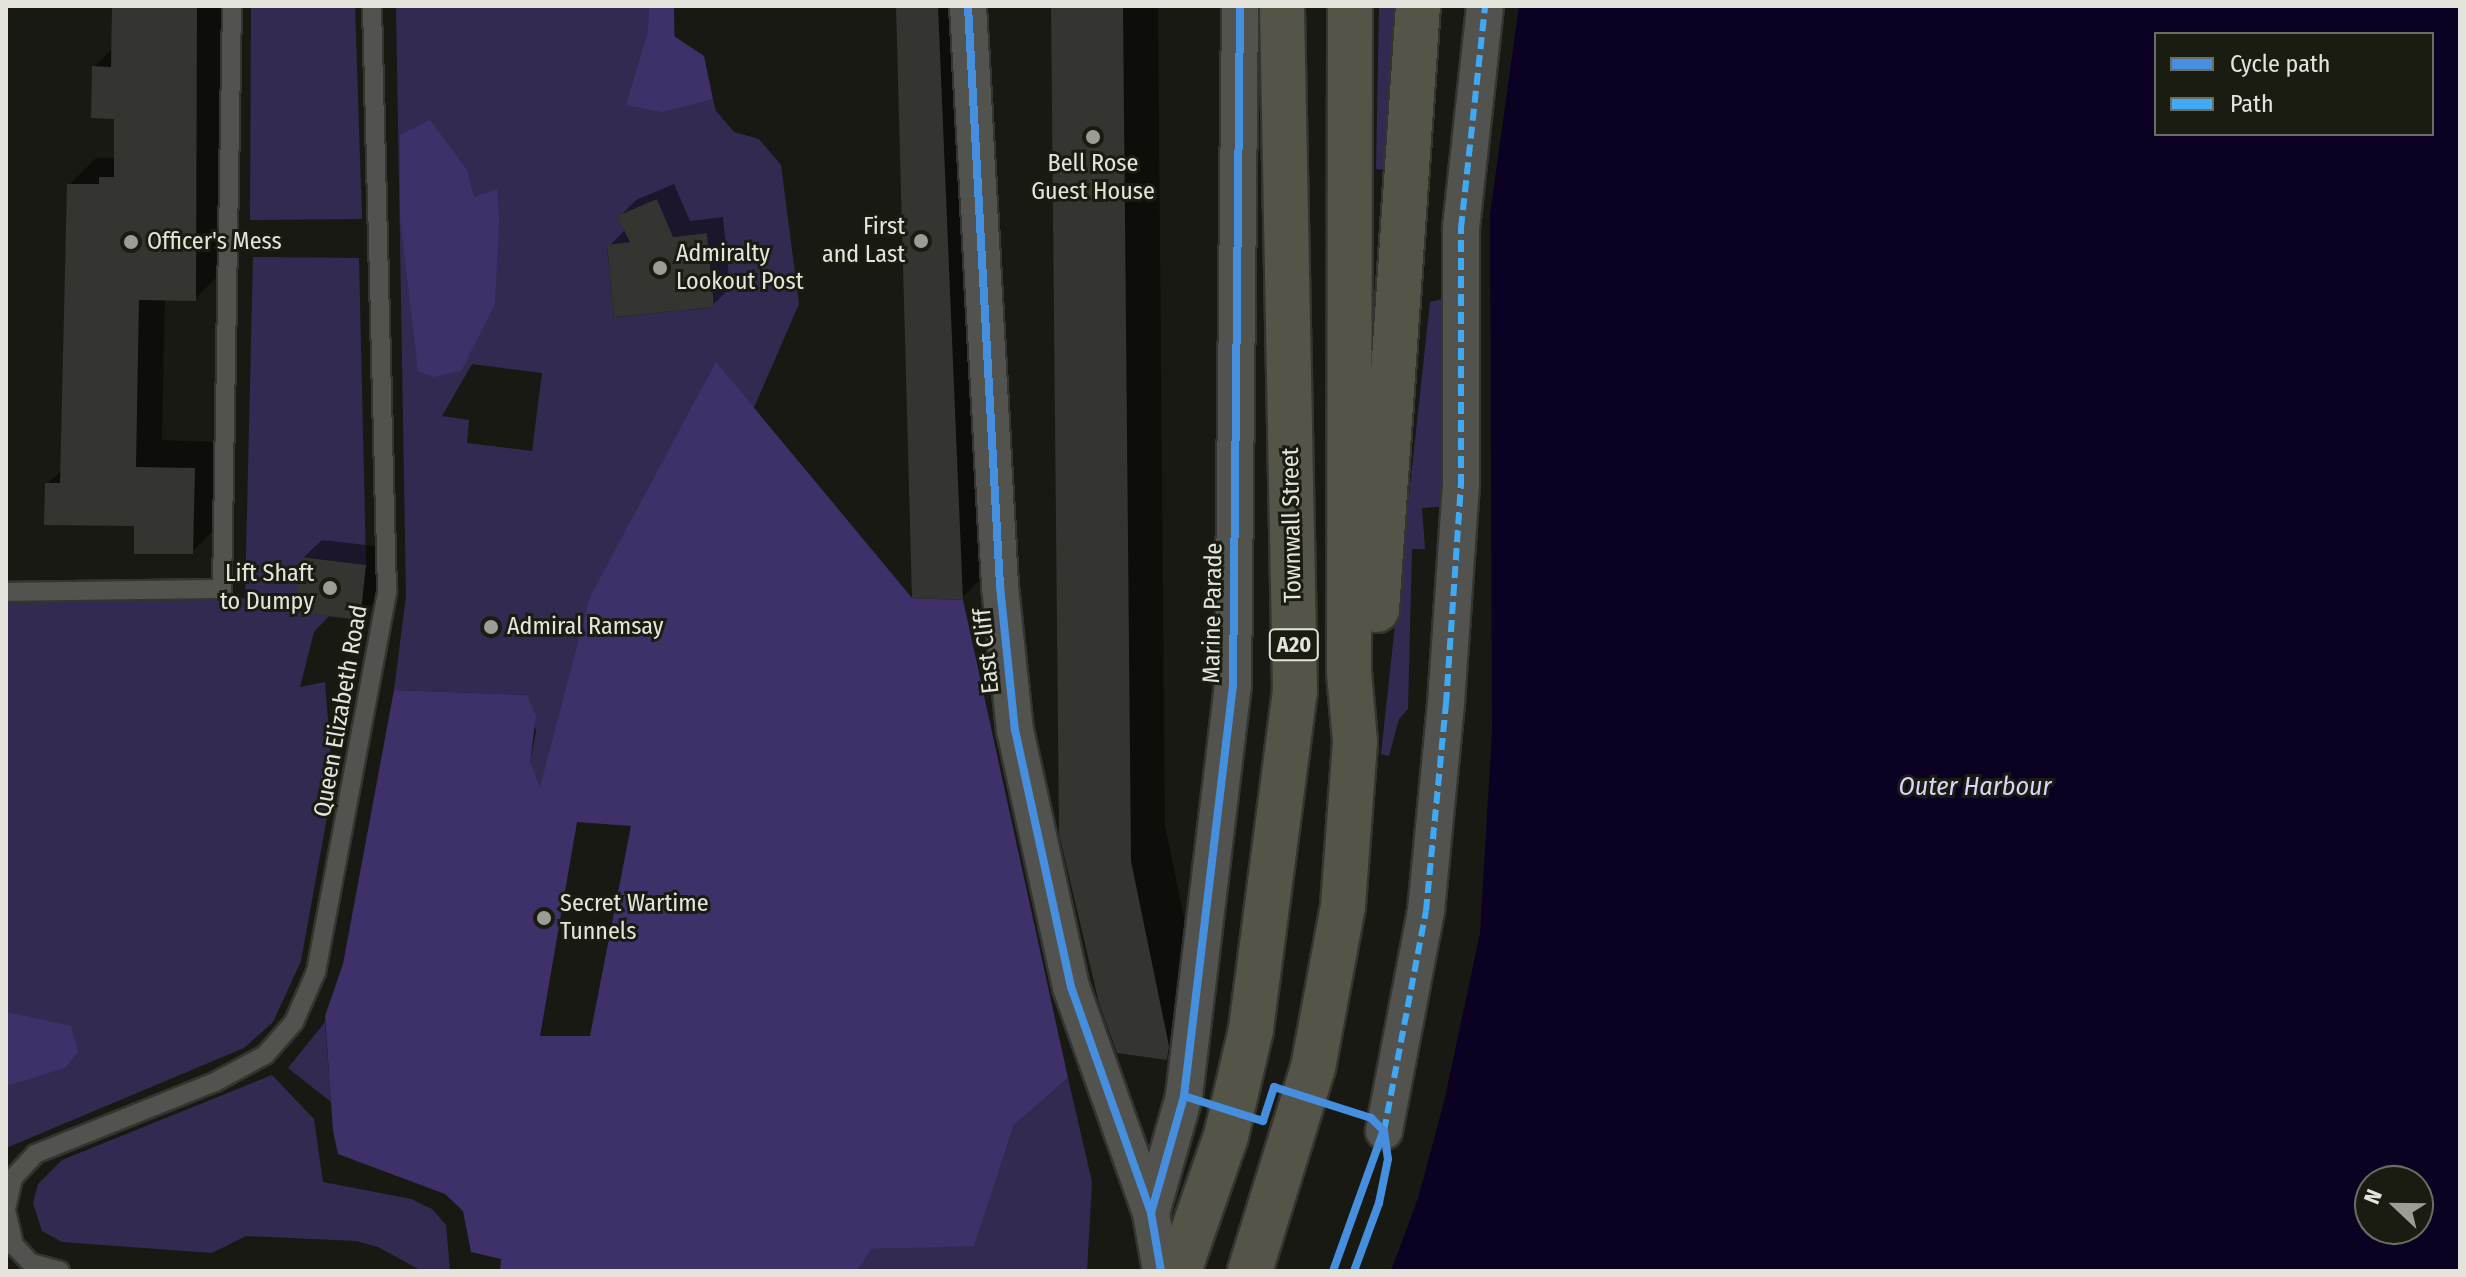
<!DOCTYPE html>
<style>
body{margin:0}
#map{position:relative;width:2466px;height:1277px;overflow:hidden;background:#191914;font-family:"Fira Sans Condensed",sans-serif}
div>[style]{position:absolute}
.green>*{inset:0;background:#332a52}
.forest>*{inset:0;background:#3e3169}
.water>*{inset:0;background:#0b0223}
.shadow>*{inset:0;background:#0007}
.building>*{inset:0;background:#343430}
.roads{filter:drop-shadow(2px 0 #343431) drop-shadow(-2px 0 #343431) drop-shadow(0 2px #343431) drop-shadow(0 -2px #343431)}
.lane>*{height:18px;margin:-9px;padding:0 9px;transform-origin:9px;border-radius:9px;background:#52534e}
.street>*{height:36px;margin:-18px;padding:0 18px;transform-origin:18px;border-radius:18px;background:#52534e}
.highway>*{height:44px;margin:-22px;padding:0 22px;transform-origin:22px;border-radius:22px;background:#545449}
.quiet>*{height:6px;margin-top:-3px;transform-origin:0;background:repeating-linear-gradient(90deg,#3fa9f5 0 12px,transparent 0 18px)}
.cycleway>*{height:8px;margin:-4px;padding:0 4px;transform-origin:4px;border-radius:4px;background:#468fdf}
.dots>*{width:22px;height:22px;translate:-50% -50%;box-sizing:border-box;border:4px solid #1b1c11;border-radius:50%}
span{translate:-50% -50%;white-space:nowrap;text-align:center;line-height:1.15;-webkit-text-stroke:6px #1b1c11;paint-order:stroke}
.shield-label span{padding:2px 6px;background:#1b1c11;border:2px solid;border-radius:6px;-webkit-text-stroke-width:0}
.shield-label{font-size:22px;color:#e4e4dd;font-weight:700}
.poi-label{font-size:24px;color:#e4e4dd}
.right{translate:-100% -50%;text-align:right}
.left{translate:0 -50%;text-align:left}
.street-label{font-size:24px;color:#e4e4dd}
.water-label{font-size:26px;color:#dad4fc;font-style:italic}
.frame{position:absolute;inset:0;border:8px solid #e4e4dd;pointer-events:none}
.legend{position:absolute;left:2154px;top:32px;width:280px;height:104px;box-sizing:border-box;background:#1b1c11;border:2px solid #6b6c63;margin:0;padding:10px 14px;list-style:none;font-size:24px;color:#e4e4dd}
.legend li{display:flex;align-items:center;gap:16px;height:40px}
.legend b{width:40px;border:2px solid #6b6c63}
.north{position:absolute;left:2354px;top:1165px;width:80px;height:80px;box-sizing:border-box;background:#1b1c11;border:2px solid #6b6c63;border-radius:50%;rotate:292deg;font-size:22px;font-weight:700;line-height:32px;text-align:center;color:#e4e4dd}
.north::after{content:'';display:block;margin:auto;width:28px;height:36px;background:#9d9d97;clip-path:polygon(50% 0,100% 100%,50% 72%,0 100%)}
</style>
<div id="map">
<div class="green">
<i style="clip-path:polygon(251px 6px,355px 6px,362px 219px,250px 220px)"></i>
<i style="clip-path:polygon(evenodd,396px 6px,674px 6px,676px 106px,713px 99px,716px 111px,734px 132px,759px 139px,781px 165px,799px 304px,579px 810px,575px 833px,560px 834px,534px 776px,530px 762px,536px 731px,527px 695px,394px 690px,406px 596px,396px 6px,657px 199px,673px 237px,707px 233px,714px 307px,614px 317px,607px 246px,630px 242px,618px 216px,657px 199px,396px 6px,472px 364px,542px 373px,532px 451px,467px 443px,469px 420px,442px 416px,472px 364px)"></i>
<i style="clip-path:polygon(1379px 6px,1403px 6px,1387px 170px,1376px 169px)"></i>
<i style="clip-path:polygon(253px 257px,359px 258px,366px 565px,302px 557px,294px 612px,329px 616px,314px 632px,300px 687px,325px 682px,333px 784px,301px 961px,273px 1022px,244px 1048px,6px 1148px,6px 1082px,65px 1068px,6px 1015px,6px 598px,245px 598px)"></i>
<i style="clip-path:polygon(1446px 298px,1450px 506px,1422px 508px,1425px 549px,1412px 549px,1408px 709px,1399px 719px,1389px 756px,1381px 754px,1430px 302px)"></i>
<i style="clip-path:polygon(325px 1022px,331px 1102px,288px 1068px)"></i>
<i style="clip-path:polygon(272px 1075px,314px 1119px,323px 1182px,411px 1199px,432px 1209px,446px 1225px,450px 1271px,422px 1271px,378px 1247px,356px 1241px,246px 1236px,212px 1253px,62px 1242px,42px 1231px,33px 1203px,38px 1184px,62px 1160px)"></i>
<i style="clip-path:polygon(1068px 1078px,1092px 1182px,1087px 1271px,857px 1271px,870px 1249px,974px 1245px,1014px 1125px)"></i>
</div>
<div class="forest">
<i style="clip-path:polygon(649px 6px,674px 6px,674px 36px,704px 56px,713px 99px,662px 112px,626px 105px,648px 32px)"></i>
<i style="clip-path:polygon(430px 120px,467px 170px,474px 197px,497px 189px,499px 222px,495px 304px,461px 371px,433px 377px,418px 371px,400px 217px,400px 135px)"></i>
<i style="clip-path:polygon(evenodd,716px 362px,912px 598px,963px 600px,1068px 1078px,1014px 1125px,974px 1246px,871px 1249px,857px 1271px,500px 1271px,501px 1259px,471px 1252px,463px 1211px,445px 1194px,338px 1154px,333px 1131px,325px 1016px,343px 964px,394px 690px,527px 695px,536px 716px,530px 762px,540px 787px,590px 597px,716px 362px,577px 822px,631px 826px,590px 1036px,540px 1036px,577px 822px)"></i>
<i style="clip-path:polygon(6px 1012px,71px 1026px,78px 1052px,65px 1068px,6px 1086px)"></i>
</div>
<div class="water">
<i style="clip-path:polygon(evenodd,1519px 6px,2460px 6px,2460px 1271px,1391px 1271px,1418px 1198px,1444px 1102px,1480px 933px,1492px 732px,1490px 214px,1519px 6px,2156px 34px,2432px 34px,2432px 134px,2156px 134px,2156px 34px,1519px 6px,2370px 1181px,2418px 1181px,2418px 1229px,2370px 1229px,2370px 1181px)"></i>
</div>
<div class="shadow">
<i style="clip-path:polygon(114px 6px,224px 6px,222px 272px,195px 299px,165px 298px,162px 440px,221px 442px,219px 525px,192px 552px,47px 484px,63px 469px,69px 185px,96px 158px,116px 158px,116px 117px,94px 67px,113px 48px)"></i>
<i style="clip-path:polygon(898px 6px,973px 6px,996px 563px,962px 598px)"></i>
<i style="clip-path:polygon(1053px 6px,1158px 6px,1165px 825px,1203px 1010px,1201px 1023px,1166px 1058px,1118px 1052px)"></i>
<i style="clip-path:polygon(674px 184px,690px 221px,723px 217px,730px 288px,713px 305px,609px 246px,626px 229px,620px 216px,636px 200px)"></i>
<i style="clip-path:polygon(322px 540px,383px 547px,377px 600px,359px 618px,303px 558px)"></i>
</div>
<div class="building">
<i style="clip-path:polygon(112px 6px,197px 6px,196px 301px,139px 300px,136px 467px,195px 468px,193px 554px,134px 554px,134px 526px,44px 525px,45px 483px,60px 483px,67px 184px,99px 184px,99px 177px,114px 177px,114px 119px,91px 118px,92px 66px,111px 67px)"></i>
<i style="clip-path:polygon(896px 6px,938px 6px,963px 600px,912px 598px)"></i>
<i style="clip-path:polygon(1051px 6px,1123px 6px,1131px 861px,1169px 1046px,1167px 1060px,1117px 1053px,1099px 1003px,1059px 834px)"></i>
<i style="clip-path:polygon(657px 199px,673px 237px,707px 233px,714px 307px,614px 317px,607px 245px,630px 242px,617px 216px)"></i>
<i style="clip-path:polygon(301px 557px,366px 565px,360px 620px,294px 612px)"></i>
</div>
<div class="roads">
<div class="lane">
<i style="left:6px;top:592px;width:216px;rotate:-0.8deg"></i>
<i style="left:222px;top:589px;width:583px;rotate:-89.02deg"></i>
<i style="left:6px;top:1244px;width:8px;rotate:7deg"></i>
<i style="left:14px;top:1245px;width:25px;rotate:47deg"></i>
<i style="left:31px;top:1263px;width:30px;rotate:15deg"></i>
<i style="left:14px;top:1245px;width:37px;rotate:-103deg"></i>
<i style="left:6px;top:1209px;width:32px;rotate:-77deg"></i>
<i style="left:13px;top:1178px;width:33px;rotate:-47deg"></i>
<i style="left:35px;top:1154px;width:194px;rotate:-21.8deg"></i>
<i style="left:215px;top:1082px;width:57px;rotate:-28.4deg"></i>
<i style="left:265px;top:1055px;width:44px;rotate:-48.7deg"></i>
<i style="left:294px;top:1022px;width:55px;rotate:-66.3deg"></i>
<i style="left:316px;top:972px;width:388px;rotate:-79.4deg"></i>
<i style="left:387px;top:591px;width:585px;rotate:-91.47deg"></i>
</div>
<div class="street">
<i style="left:968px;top:6px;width:581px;rotate:86.84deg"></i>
<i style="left:1000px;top:586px;width:145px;rotate:84.1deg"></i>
<i style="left:1015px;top:730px;width:263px;rotate:77.7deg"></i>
<i style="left:1071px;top:987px;width:240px;rotate:70.5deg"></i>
<i style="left:1151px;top:1213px;width:59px;rotate:80.2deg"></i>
<i style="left:1384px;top:1131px;width:224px;rotate:-79.2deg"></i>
<i style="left:1426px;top:911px;width:208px;rotate:-84.5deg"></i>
<i style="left:1446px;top:704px;width:219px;rotate:-86.1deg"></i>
<i style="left:1461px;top:486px;width:258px;rotate:-90deg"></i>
<i style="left:1461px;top:228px;width:223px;rotate:-83.8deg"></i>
<i style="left:1151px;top:1213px;width:122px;rotate:-74.2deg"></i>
<i style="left:1184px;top:1096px;width:414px;rotate:-83.2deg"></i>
<i style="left:1233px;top:685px;width:679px;rotate:-89.41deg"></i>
</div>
<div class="highway">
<i style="left:1377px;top:610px;width:605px;rotate:-86.12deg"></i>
<i style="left:1179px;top:1271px;width:143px;rotate:-70.8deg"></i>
<i style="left:1226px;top:1136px;width:110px;rotate:-76.8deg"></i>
<i style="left:1251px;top:1029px;width:341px;rotate:-82.6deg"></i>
<i style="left:1295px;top:691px;width:685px;rotate:-91.09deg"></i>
<i style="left:1250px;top:1271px;width:213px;rotate:-72.8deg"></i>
<i style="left:1313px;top:1068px;width:165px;rotate:-79.5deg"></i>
<i style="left:1343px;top:906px;width:165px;rotate:-85.8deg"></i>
<i style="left:1355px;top:741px;width:69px;rotate:-95deg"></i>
<i style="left:1349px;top:672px;width:666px;rotate:-89.91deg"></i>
</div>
</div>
<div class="quiet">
<i style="left:1384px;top:1131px;width:224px;rotate:-79.2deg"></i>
<i style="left:1426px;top:911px;width:208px;rotate:-84.5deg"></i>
<i style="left:1446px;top:704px;width:219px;rotate:-86.1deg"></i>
<i style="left:1461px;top:486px;width:258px;rotate:-90deg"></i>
<i style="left:1461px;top:228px;width:223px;rotate:-83.8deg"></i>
</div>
<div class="cycleway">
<i style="left:968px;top:6px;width:581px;rotate:86.84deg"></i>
<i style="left:1000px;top:586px;width:145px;rotate:84.1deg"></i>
<i style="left:1015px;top:730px;width:263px;rotate:77.7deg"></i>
<i style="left:1071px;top:987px;width:240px;rotate:70.5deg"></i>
<i style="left:1151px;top:1213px;width:59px;rotate:80.2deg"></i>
<i style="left:1184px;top:1096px;width:83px;rotate:17.6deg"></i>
<i style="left:1263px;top:1121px;width:36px;rotate:-72deg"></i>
<i style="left:1274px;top:1087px;width:102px;rotate:17.7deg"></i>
<i style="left:1371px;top:1118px;width:18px;rotate:45deg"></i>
<i style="left:1384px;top:1131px;width:28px;rotate:82deg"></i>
<i style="left:1388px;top:1159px;width:45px;rotate:101.6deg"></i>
<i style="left:1379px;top:1203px;width:72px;rotate:110.2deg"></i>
<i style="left:1151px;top:1213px;width:122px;rotate:-74.2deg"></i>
<i style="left:1184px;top:1096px;width:414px;rotate:-83.2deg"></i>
<i style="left:1233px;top:685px;width:679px;rotate:-89.41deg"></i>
<i style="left:1333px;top:1271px;width:148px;rotate:-70.2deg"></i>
</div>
<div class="dots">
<i style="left:1093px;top:137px;background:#9d9d97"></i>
<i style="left:921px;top:241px;background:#9d9d97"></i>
<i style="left:131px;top:242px;background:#9d9d97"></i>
<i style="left:660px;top:268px;background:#9d9d97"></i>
<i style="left:330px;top:588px;background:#9d9d97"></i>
<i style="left:491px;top:627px;background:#9d9d97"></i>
<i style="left:544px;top:918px;background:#9d9d97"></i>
</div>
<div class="shield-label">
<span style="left:1294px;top:645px">A20</span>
</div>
<div class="poi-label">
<span style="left:1093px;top:178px">Bell Rose<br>Guest House</span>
<span class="right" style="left:905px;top:241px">First<br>and Last</span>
<span class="left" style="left:147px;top:242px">Officer's Mess</span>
<span class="left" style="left:676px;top:268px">Admiralty<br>Lookout Post</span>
<span class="right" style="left:314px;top:588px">Lift Shaft<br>to Dumpy</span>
<span class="left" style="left:507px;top:627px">Admiral Ramsay</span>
<span class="left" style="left:560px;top:918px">Secret Wartime<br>Tunnels</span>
</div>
<div class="street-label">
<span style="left:1292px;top:525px;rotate:-91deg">Townwall Street</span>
<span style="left:1213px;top:613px;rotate:-89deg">Marine Parade</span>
<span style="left:987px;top:651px;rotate:-96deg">East Cliff</span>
<span style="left:341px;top:711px;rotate:-80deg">Queen Elizabeth Road</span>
</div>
<div class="water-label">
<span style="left:1975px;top:787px">Outer Harbour</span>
</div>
<div class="frame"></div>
<ul class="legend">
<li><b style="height:10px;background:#468fdf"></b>Cycle path</li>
<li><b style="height:10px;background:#3fa9f5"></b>Path</li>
</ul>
<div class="north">N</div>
</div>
